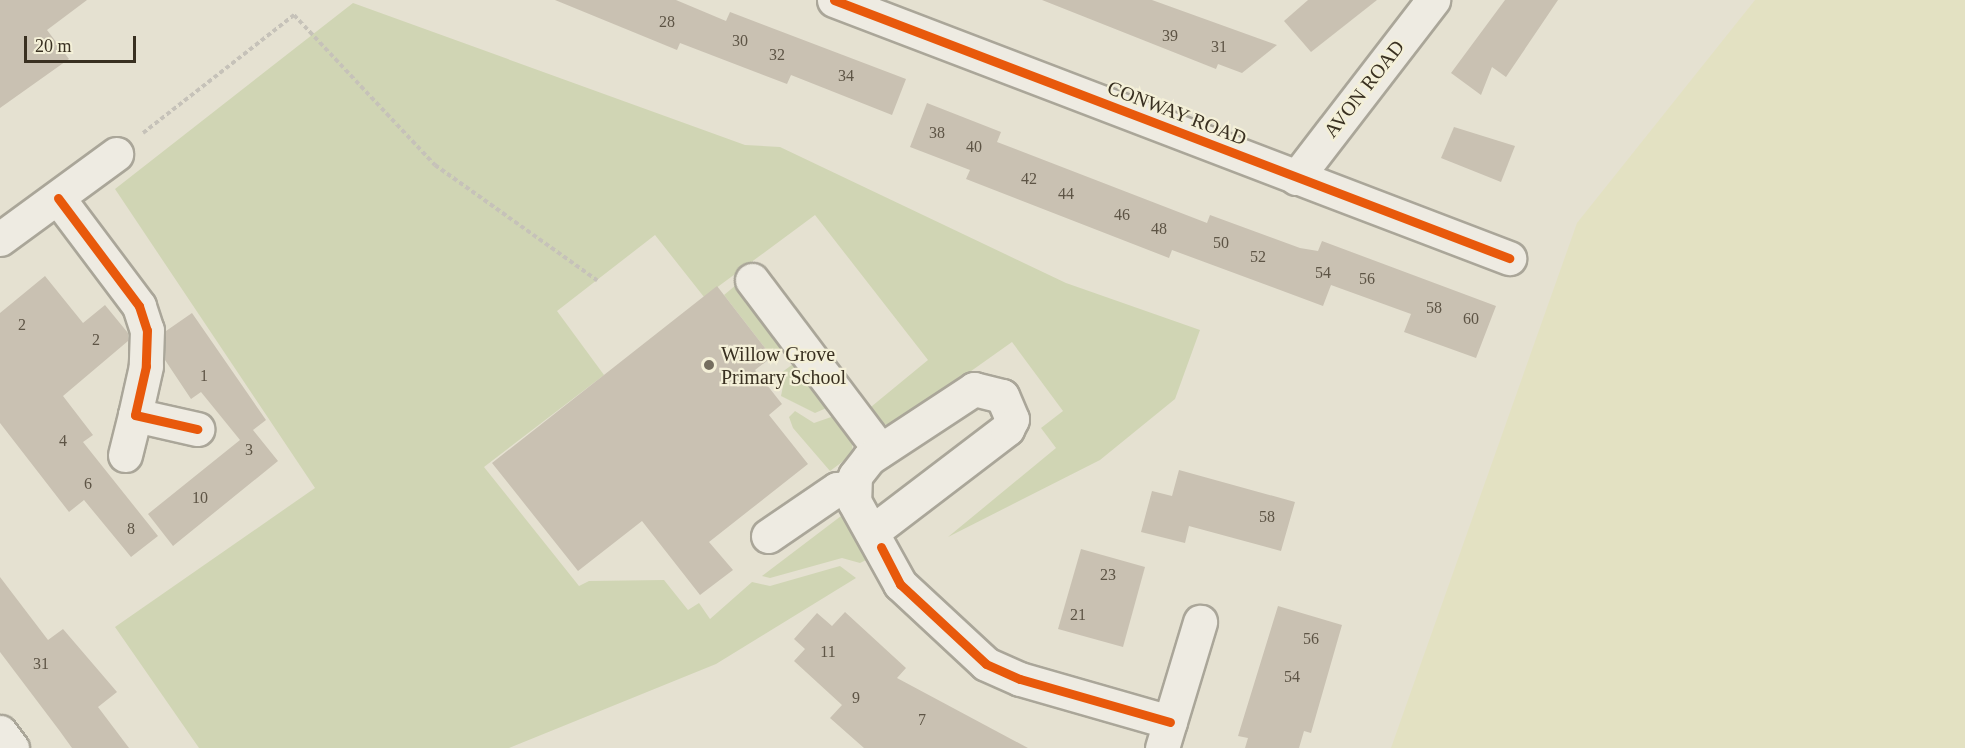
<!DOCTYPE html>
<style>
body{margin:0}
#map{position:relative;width:1965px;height:748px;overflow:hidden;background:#e5e1d1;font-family:Georgia,serif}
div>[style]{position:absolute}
.farmland>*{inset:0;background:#e3e1c2}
.green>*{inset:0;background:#d0d5b4}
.building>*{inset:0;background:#c9c1b2}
.path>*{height:4px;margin-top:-2px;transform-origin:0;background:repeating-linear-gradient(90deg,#c6c2b9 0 4.5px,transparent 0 7.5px)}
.roads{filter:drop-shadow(2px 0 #aaa699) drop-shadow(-2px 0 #aaa699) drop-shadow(0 2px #aaa699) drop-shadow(0 -2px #aaa699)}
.minor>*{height:33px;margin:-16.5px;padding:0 16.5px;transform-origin:16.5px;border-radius:16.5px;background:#eeebe2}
.cycleway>*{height:9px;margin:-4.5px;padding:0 4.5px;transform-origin:4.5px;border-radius:4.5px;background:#e8590c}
.dots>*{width:16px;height:16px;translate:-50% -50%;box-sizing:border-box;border:3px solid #f4f0d8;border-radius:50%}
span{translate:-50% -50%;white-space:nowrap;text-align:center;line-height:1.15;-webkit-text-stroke:4.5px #f4f0d8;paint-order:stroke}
.number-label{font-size:16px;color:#5d5445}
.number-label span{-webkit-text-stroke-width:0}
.street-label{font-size:20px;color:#393021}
.poi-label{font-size:20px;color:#393021}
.left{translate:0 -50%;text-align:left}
.scale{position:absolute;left:24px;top:36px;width:112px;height:27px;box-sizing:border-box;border:3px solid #393021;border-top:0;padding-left:8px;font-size:18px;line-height:21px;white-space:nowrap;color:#393021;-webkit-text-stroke:4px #f4f0d8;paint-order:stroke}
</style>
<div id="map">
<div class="farmland">
<i style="clip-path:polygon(1755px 0,1965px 0,1965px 748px,1391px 748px,1577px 223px)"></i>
</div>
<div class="green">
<i style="clip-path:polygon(353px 3px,745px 145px,780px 147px,1066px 283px,1200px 330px,1175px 399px,1100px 460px,948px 537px,1056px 448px,1041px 428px,1063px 411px,1012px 342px,895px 425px,880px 424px,866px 411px,928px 360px,815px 215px,704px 297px,655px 235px,557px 311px,604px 375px,484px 467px,579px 586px,589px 581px,664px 580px,688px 610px,699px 603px,710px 619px,752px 582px,770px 586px,840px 566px,856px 578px,716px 664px,509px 748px,199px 748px,115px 627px,315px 488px,115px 189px)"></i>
<i style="clip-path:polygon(736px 285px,785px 347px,772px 357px,724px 295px)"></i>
<i style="clip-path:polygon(797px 361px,831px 406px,815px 413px,781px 396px,785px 376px,781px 373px)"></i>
<i style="clip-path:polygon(795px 411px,814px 423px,837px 415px,851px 432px,853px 454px,830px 471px,793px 428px,789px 417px)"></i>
<i style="clip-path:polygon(845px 513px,870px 558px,860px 563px,842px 558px,770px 578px,762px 576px)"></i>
</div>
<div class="building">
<i style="clip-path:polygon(0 0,87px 0,47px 30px,69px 59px,0 108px)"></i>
<i style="clip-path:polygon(555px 0,676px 0,726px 21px,730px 12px,906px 79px,892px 115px,791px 75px,787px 84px,680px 43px,677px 50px)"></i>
<i style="clip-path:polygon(1042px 0,1152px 0,1277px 45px,1242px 73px,1218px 64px,1216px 69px)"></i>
<i style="clip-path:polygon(1308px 0,1377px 0,1311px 52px,1284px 21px)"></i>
<i style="clip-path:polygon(1505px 0,1558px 0,1506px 77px,1492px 67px,1481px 95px,1451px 73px)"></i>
<i style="clip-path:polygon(927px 103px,1001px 132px,997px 142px,1207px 223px,1210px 215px,1300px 248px,1318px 251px,1322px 241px,1496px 306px,1476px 358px,1404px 332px,1411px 314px,1331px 285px,1323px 306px,1172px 250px,1169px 258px,966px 179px,970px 170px,910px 147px)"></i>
<i style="clip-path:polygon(1454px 127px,1515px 146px,1501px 182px,1441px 158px)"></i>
<i style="clip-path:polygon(45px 276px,83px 323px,105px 305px,128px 333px,128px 341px,63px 396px,93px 435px,83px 442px,158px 536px,131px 557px,84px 500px,69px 512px,0 423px,0 313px)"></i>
<i style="clip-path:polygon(717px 286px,772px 357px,755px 370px,782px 404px,769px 415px,808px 464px,709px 542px,733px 570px,700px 595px,642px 521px,578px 571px,492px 463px)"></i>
<i style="clip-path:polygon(192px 313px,266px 420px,253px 430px,278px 461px,173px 546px,148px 514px,240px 440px,201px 392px,191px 399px,165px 360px,166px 331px)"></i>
<i style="clip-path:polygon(1179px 470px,1295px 502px,1281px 551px,1189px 526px,1185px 543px,1141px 532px,1152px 491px,1172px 496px)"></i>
<i style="clip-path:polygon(1081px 549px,1145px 567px,1123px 647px,1058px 629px)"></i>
<i style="clip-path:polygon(0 577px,48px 640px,63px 629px,117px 692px,98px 707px,129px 748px,72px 748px,59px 730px,0 652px)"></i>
<i style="clip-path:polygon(1278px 606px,1342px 625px,1311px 733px,1304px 731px,1299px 748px,1245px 748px,1248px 738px,1238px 736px)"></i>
<i style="clip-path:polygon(845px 612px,906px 668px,897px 678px,1028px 748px,864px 748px,830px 718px,842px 705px,794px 661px,805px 649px,794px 639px,817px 613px,832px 626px)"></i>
</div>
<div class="path">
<i style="left:143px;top:133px;width:192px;rotate:-38deg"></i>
<i style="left:294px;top:15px;width:206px;rotate:46.8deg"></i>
<i style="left:435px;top:165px;width:199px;rotate:35.4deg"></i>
</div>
<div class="roads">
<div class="minor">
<i style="left:834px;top:0;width:723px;rotate:20.92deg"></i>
<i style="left:1296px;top:178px;width:225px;rotate:-52.4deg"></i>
<i style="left:58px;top:198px;width:135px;rotate:53.1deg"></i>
<i style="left:139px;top:306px;width:25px;rotate:72deg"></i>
<i style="left:147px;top:330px;width:36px;rotate:92deg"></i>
<i style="left:146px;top:366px;width:50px;rotate:102.7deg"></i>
<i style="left:135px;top:415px;width:64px;rotate:12.7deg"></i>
<i style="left:0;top:239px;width:144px;rotate:-36.2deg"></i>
<i style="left:752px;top:280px;width:213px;rotate:53deg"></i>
<i style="left:125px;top:455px;width:41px;rotate:-76deg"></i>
<i style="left:872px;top:532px;width:170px;rotate:-37.3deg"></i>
<i style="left:1007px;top:429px;width:11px;rotate:-63deg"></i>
<i style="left:1012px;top:419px;width:25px;rotate:-113deg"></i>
<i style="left:1002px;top:396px;width:29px;rotate:-166deg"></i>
<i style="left:974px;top:389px;width:126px;rotate:146.7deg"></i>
<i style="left:869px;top:458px;width:23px;rotate:128deg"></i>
<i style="left:855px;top:476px;width:25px;rotate:92deg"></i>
<i style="left:854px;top:501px;width:95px;rotate:61deg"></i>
<i style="left:900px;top:584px;width:117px;rotate:42.9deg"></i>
<i style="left:986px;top:664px;width:37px;rotate:24deg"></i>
<i style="left:1020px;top:679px;width:156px;rotate:16deg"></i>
<i style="left:768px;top:536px;width:83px;rotate:-34.3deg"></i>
<i style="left:837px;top:489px;width:16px;rotate:-4deg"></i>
<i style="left:0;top:732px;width:20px;rotate:53deg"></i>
<i style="left:1162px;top:748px;width:132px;rotate:-73.2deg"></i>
</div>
</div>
<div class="cycleway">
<i style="left:834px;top:0;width:723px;rotate:20.92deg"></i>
<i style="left:58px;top:198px;width:135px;rotate:53.1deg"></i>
<i style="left:139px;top:306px;width:25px;rotate:72deg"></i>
<i style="left:147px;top:330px;width:36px;rotate:92deg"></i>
<i style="left:146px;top:366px;width:50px;rotate:102.7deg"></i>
<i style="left:135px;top:415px;width:64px;rotate:12.7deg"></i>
<i style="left:881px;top:547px;width:42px;rotate:62.8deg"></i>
<i style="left:900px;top:584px;width:117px;rotate:42.9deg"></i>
<i style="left:986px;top:664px;width:37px;rotate:24deg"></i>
<i style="left:1020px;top:679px;width:156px;rotate:16deg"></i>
</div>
<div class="dots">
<i style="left:709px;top:365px;background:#756e5f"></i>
</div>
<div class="number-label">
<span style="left:667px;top:22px">28</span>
<span style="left:1170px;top:36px">39</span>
<span style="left:740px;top:41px">30</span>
<span style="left:1219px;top:47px">31</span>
<span style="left:777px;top:55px">32</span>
<span style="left:846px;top:76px">34</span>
<span style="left:937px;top:133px">38</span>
<span style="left:974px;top:147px">40</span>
<span style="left:1029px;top:179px">42</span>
<span style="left:1066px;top:194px">44</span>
<span style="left:1122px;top:215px">46</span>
<span style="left:1159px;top:229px">48</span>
<span style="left:1221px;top:243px">50</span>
<span style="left:1258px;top:257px">52</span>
<span style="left:1323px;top:273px">54</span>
<span style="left:1367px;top:279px">56</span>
<span style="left:1434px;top:308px">58</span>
<span style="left:1471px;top:319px">60</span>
<span style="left:22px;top:325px">2</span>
<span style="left:96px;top:340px">2</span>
<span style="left:204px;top:376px">1</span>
<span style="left:63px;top:441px">4</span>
<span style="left:249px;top:450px">3</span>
<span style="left:88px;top:484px">6</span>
<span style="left:200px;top:498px">10</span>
<span style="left:1267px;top:517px">58</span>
<span style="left:131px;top:529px">8</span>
<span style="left:1108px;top:575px">23</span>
<span style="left:1078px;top:615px">21</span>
<span style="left:1311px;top:639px">56</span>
<span style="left:828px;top:652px">11</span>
<span style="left:41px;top:664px">31</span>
<span style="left:1292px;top:677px">54</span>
<span style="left:856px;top:698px">9</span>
<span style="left:922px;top:720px">7</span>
</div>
<div class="street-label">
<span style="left:1364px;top:89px;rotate:-52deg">AVON ROAD</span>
<span style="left:1177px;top:113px;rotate:21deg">CONWAY ROAD</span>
</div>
<div class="poi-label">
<span class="left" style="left:721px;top:366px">Willow Grove<br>Primary School</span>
</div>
<div class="scale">20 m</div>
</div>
